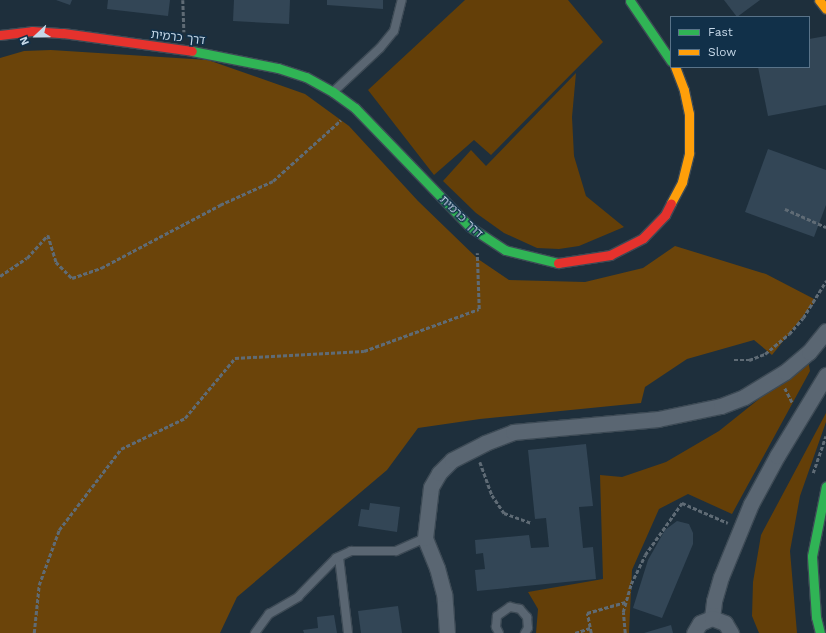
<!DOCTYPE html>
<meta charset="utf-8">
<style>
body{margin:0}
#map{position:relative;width:826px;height:633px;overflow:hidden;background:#1e2f3c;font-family:"Work Sans","Noto Sans Hebrew",sans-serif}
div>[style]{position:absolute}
.green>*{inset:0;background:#643f08}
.forest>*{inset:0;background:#6b440a}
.building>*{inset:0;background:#334656}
.path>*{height:2.5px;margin-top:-1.25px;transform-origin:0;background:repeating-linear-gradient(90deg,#5f6b75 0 4px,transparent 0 6px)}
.roads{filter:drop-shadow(1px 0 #3d4a55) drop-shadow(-1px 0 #3d4a55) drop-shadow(0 1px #3d4a55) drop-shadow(0 -1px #3d4a55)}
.lane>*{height:8px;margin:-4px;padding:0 4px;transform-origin:4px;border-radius:4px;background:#5a6672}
.street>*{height:15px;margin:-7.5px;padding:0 7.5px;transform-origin:7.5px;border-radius:7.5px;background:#5a6672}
.fast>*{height:9px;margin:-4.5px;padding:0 4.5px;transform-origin:4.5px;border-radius:4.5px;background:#30b455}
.slow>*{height:9px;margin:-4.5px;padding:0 4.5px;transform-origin:4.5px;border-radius:4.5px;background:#ff9f0a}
.jam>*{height:9px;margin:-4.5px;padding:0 4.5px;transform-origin:4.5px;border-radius:4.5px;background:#e5322d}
span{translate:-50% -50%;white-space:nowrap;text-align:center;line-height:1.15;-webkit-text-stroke:3px #113049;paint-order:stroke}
.street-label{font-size:12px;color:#c6d8e8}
.legend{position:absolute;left:670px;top:16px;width:140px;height:52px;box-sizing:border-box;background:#113049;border:1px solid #597389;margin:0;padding:5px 7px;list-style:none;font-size:12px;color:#c6d8e8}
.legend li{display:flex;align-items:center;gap:8px;height:20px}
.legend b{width:20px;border:1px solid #597389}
.north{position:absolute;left:16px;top:16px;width:40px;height:40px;-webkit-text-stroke:3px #113049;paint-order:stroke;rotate:248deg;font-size:11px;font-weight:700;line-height:16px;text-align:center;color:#c6d8e8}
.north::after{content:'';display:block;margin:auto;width:14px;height:18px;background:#c6d8e8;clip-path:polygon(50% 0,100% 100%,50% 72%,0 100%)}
</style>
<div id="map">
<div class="green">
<i style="clip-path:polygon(465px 0,568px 0,603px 42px,491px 155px,474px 140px,434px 175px,368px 90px)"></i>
<i style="clip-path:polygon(576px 73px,572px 117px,574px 156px,586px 196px,624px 227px,579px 246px,559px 249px,537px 248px,504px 233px,476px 213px,443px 181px,471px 150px,486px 166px)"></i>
<i style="clip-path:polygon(808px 360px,810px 371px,732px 514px,688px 494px,659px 509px,632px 570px,629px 633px,536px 633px,538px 609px,528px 592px,603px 579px,600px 475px,622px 477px,666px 462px,719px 431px)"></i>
<i style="clip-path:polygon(826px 413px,826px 422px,800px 496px,790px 551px,797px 633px,759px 633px,752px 616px,753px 582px,761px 535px)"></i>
</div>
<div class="forest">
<i style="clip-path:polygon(51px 50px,208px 60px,305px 94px,349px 126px,418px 201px,478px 259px,509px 280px,585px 282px,643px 268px,675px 246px,766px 274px,816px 300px,772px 355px,754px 340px,687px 359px,645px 387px,641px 403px,480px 419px,418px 428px,387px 470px,237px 597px,220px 633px,0 633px,0 58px,24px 51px)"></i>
</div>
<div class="building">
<i style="clip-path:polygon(56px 0,72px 0,70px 5px)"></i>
<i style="clip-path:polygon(108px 0,170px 0,168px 16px,107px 9px)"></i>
<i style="clip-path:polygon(234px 0,290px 0,289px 24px,233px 21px)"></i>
<i style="clip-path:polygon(327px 0,383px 0,383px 9px,327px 5px)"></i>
<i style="clip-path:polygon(724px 0,760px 0,737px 17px)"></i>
<i style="clip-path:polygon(826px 36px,826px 105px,768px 116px,758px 67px,809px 67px,809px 39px)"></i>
<i style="clip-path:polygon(768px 149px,826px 170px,826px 205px,814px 237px,745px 212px)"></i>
<i style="clip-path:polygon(586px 444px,593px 506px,579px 507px,583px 548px,593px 547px,596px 579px,477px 591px,475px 570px,485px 569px,483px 553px,476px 554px,475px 540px,529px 535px,531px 548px,549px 547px,546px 518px,535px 519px,528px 450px)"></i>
<i style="clip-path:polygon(370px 503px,400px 507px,397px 532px,358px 526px,361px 509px,369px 510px)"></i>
<i style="clip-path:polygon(677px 521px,689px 524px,693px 533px,693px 544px,662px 618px,633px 608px,648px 560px,665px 530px)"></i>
<i style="clip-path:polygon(398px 606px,402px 633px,361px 633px,358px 611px)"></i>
<i style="clip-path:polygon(334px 615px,337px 633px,304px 633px,303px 630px,318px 628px,317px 617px)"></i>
<i style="clip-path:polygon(671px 625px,673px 633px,644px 633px)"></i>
</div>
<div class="path">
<i style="left:183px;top:0;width:32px;rotate:88deg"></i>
<i style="left:785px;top:209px;width:45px;rotate:23.7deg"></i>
<i style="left:0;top:276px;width:32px;rotate:-34deg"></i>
<i style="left:27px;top:258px;width:31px;rotate:-48deg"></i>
<i style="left:48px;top:235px;width:28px;rotate:73deg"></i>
<i style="left:56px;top:262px;width:23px;rotate:45deg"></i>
<i style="left:72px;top:278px;width:31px;rotate:-19deg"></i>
<i style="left:101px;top:268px;width:135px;rotate:-27.9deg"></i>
<i style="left:220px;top:205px;width:58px;rotate:-24.4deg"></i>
<i style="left:273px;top:181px;width:91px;rotate:-41.9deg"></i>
<i style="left:734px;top:360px;width:15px"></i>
<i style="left:749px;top:360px;width:17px;rotate:-21deg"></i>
<i style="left:765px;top:354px;width:31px;rotate:-40deg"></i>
<i style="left:789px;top:334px;width:21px;rotate:-49deg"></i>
<i style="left:803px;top:318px;width:44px;rotate:-58.1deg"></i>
<i style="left:785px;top:388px;width:16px;rotate:63deg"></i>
<i style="left:480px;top:462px;width:35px;rotate:70deg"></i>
<i style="left:492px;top:495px;width:22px;rotate:56deg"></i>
<i style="left:504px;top:513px;width:29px;rotate:20deg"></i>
<i style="left:813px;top:473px;width:39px;rotate:-71deg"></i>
<i style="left:34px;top:633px;width:48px;rotate:-84.1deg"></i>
<i style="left:39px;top:585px;width:59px;rotate:-70deg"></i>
<i style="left:59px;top:530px;width:102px;rotate:-52.6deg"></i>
<i style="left:121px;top:449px;width:71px;rotate:-25.8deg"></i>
<i style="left:185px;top:418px;width:78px;rotate:-50.2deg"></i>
<i style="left:235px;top:358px;width:129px;rotate:-3.1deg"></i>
<i style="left:364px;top:351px;width:122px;rotate:-20.1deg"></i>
<i style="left:479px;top:309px;width:56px;rotate:-92deg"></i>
<i style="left:575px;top:633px;width:16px;rotate:-18deg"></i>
<i style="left:591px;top:633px;width:20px;rotate:-101deg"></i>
<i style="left:587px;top:613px;width:40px;rotate:-16deg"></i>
<i style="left:625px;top:633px;width:21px;rotate:-95deg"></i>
<i style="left:623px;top:612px;width:29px;rotate:-74deg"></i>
<i style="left:631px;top:584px;width:32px;rotate:-64deg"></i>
<i style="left:645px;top:555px;width:64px;rotate:-54.6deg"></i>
<i style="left:682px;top:503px;width:50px;rotate:23.5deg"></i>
</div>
<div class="roads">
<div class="lane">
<i style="left:333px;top:92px;width:64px;rotate:-43.1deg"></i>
<i style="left:380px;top:48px;width:22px;rotate:-51deg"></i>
<i style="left:394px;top:31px;width:32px;rotate:-76deg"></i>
<i style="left:339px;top:557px;width:77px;rotate:83.2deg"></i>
<i style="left:255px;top:633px;width:24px;rotate:-54deg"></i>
<i style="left:269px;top:614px;width:34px;rotate:-30deg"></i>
<i style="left:298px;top:597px;width:54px;rotate:-45.7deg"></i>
<i style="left:336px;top:558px;width:17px;rotate:-25deg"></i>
<i style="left:351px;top:551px;width:45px"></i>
<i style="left:396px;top:551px;width:32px;rotate:-24deg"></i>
<i style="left:499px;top:633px;width:7px;rotate:-117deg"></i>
<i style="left:496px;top:627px;width:11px;rotate:-85deg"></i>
<i style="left:497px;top:616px;width:16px;rotate:-35deg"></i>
<i style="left:510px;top:607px;width:10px;rotate:11deg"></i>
<i style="left:520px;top:609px;width:11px;rotate:49deg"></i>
<i style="left:527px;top:617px;width:11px;rotate:85deg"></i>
<i style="left:528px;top:628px;width:6px;rotate:121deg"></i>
</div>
<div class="street">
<i style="left:712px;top:618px;width:17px;rotate:-83deg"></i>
<i style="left:714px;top:601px;width:25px;rotate:-74deg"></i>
<i style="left:721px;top:577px;width:79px;rotate:-67.7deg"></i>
<i style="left:751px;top:504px;width:55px;rotate:-61.6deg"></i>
<i style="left:777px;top:456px;width:95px;rotate:-58.8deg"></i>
<i style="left:447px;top:633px;width:39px;rotate:-94deg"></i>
<i style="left:444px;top:594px;width:27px;rotate:-105deg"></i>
<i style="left:437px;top:568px;width:32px;rotate:-112deg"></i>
<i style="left:425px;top:538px;width:51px;rotate:-83.3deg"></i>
<i style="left:431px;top:487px;width:16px;rotate:-60deg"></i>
<i style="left:439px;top:473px;width:18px;rotate:-45deg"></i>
<i style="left:452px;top:460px;width:37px;rotate:-27deg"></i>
<i style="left:485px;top:443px;width:30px;rotate:-21deg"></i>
<i style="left:513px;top:432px;width:146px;rotate:-5.1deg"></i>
<i style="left:658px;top:419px;width:64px;rotate:-11.7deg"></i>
<i style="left:721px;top:406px;width:25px;rotate:-21deg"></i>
<i style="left:744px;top:397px;width:48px;rotate:-31.4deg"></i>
<i style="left:785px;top:372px;width:31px;rotate:-40deg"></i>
<i style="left:809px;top:352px;width:27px;rotate:-51deg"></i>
<i style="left:694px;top:633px;width:12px;rotate:-59deg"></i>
<i style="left:700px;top:623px;width:13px;rotate:-23deg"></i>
<i style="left:712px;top:618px;width:14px;rotate:21deg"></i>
<i style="left:725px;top:623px;width:12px;rotate:59deg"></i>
</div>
<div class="fast">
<i style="left:630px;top:1px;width:73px;rotate:55.7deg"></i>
<i style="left:192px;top:51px;width:88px;rotate:11.2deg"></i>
<i style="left:278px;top:68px;width:29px;rotate:18deg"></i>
<i style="left:306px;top:77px;width:31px;rotate:29deg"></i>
<i style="left:333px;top:92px;width:27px;rotate:36deg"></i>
<i style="left:355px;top:108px;width:165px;rotate:46deg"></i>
<i style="left:470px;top:227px;width:42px;rotate:33.3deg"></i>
<i style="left:505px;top:250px;width:55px;rotate:13.8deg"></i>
<i style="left:820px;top:633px;width:16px;rotate:-104deg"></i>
<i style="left:816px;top:617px;width:61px;rotate:-93.8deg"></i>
<i style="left:812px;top:556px;width:71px;rotate:-78.7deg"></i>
</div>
<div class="slow">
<i style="left:819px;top:0;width:11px;rotate:52deg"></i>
<i style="left:671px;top:203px;width:24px;rotate:-62deg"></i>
<i style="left:682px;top:182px;width:30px;rotate:-76deg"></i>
<i style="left:689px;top:153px;width:39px;rotate:-90deg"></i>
<i style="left:689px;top:114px;width:25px;rotate:-102deg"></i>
<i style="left:684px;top:90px;width:25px;rotate:-111deg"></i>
</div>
<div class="jam">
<i style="left:0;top:35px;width:32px;rotate:-7deg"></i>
<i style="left:32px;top:31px;width:31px;rotate:4deg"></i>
<i style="left:63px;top:33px;width:130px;rotate:7.9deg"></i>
<i style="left:558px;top:263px;width:53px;rotate:-8.7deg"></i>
<i style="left:610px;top:255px;width:37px;rotate:-27deg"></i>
<i style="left:643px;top:238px;width:32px;rotate:-46deg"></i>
<i style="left:665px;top:215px;width:13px;rotate:-63deg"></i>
</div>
</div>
<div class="street-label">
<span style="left:178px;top:38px;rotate:7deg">דרך כרמית</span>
<span style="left:461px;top:217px;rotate:44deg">דרך כרמית</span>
</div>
<ul class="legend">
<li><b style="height:5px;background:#30b455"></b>Fast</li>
<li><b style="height:5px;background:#ff9f0a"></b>Slow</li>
</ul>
<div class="north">N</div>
</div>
